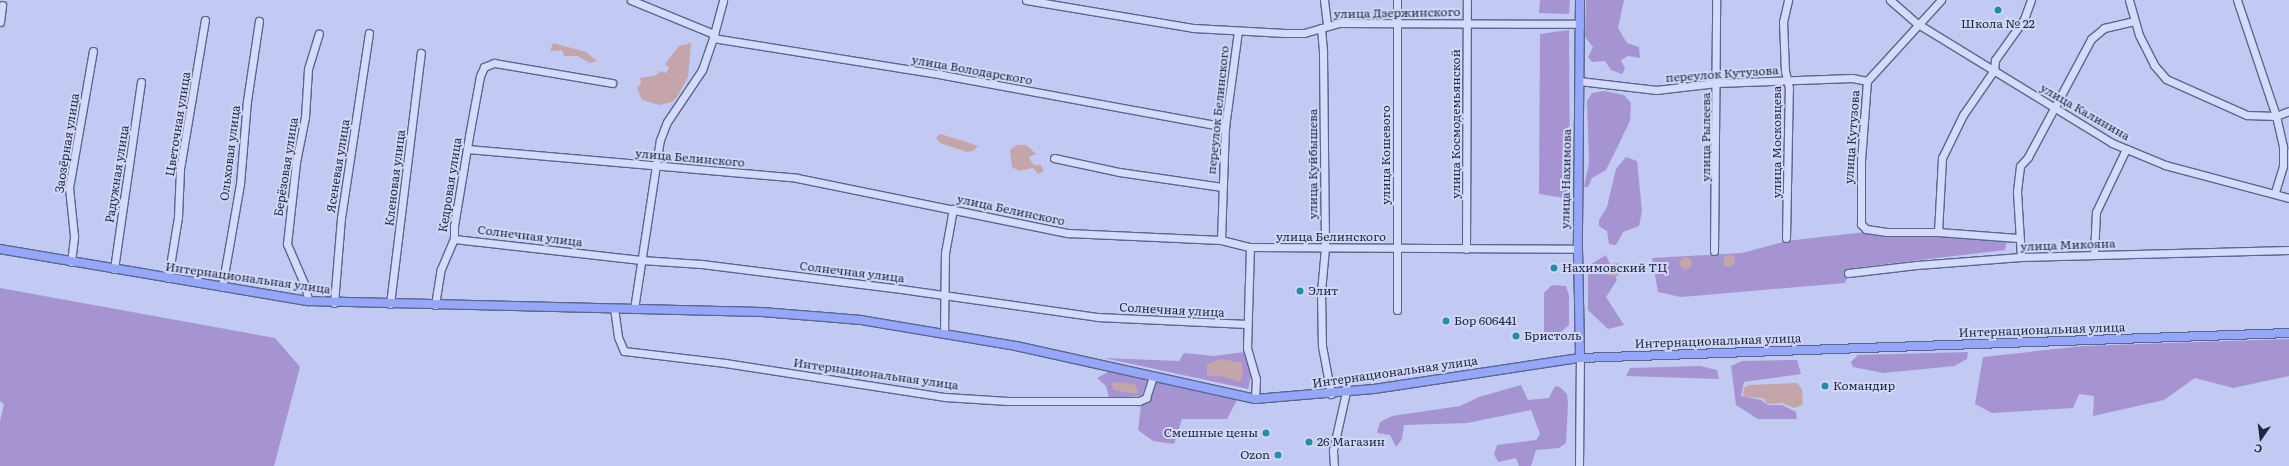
<!DOCTYPE html>
<meta charset="utf-8">
<style>
body{margin:0}
#map{position:relative;width:2289px;height:466px;overflow:hidden;background:#c2c9f2;font-family:Literata,serif}
div>[style]{position:absolute}
.green>*{inset:0;background:#a594d1}
.water>*{inset:0;background:#c4a5a9}
.round{border-radius:50%}
.roads{filter:drop-shadow(1px 0 #57688e) drop-shadow(-1px 0 #57688e) drop-shadow(0 1px #57688e) drop-shadow(0 -1px #57688e)}
.minor>*{height:7px;margin:-3.5px;padding:0 3.5px;transform-origin:3.5px;border-radius:3.5px;background:#d6dbfc}
.major>*{height:8px;margin:-4px;padding:0 4px;transform-origin:4px;border-radius:4px;background:#96a6f8}
.dots>*{width:11px;height:11px;translate:-50% -50%;box-sizing:border-box;border:2px solid #d2d7f9;border-radius:50%}
span{translate:-50% -50%;white-space:nowrap;text-align:center;line-height:1.15;-webkit-text-stroke:4px #d2d7f9;paint-order:stroke}
.street-label{font-size:12px;color:#1d283c}
.poi-label{font-size:12px;color:#1d283c}
.left{translate:0 -50%;text-align:left}
.right{translate:-100% -50%;text-align:right}
.north{position:absolute;left:2241px;top:418px;width:40px;height:40px;-webkit-text-stroke:3px #d2d7f9;paint-order:stroke;rotate:194deg;font-size:11px;font-weight:700;line-height:16px;text-align:center;color:#1d283c}
.north::after{content:'';display:block;margin:auto;width:14px;height:18px;background:#1d283c;clip-path:polygon(50% 0,100% 100%,50% 72%,0 100%)}
</style>
<div id="map">
<div class="green">
<i style="clip-path:polygon(1540px 0,1570px 0,1569px 14px,1539px 13px)"></i>
<i style="clip-path:polygon(1586px 0,1624px 0,1618px 28px,1627px 43px,1639px 47px,1640px 58px,1628px 56px,1621px 60px,1625px 69px,1622px 74px,1611px 70px,1605px 61px,1592px 62px,1588px 57px,1593px 47px,1585px 37px)"></i>
<i style="clip-path:polygon(1569px 30px,1570px 199px,1539px 194px,1540px 34px)"></i>
<i style="clip-path:polygon(1604px 91px,1624px 95px,1631px 103px,1630px 121px,1606px 170px,1592px 178px,1588px 187px,1584px 187px,1589px 163px,1587px 101px,1592px 93px)"></i>
<i style="clip-path:polygon(1626px 157px,1637px 161px,1642px 211px,1639px 226px,1623px 232px,1616px 245px,1609px 244px,1607px 231px,1599px 226px,1599px 220px,1607px 207px,1616px 169px)"></i>
<i style="clip-path:polygon(1865px 232px,1939px 235px,2007px 241px,2005px 250px,1852px 268px,1845px 283px,1681px 297px,1658px 292px,1652px 258px,1742px 253px,1787px 241px)"></i>
<i style="clip-path:polygon(1606px 255px,1617px 280px,1606px 297px,1624px 325px,1608px 329px,1588px 310px,1588px 266px)"></i>
<i style="clip-path:polygon(1552px 285px,1566px 286px,1569px 296px,1569px 325px,1556px 336px,1544px 335px,1544px 293px)"></i>
<i style="clip-path:polygon(0 288px,275px 338px,300px 367px,274px 466px,0 466px,0 421px,4px 404px,0 401px)"></i>
<i style="clip-path:polygon(2289px 339px,2289px 376px,2233px 388px,2195px 378px,2164px 400px,2093px 416px,2094px 396px,2079px 394px,2073px 408px,1992px 413px,1975px 404px,1983px 357px,2083px 346px)"></i>
<i style="clip-path:polygon(1245px 352px,1252px 373px,1248px 389px,1104px 358px,1179px 361px,1184px 353px,1214px 356px)"></i>
<i style="clip-path:polygon(1968px 352px,1967px 359px,1954px 366px,1883px 373px,1853px 367px,1851px 362px,1858px 355px)"></i>
<i style="clip-path:polygon(1797px 360px,1801px 374px,1744px 382px,1741px 396px,1761px 400px,1768px 405px,1782px 405px,1796px 412px,1797px 419px,1758px 419px,1736px 405px,1731px 366px,1742px 361px)"></i>
<i style="clip-path:polygon(1700px 366px,1717px 370px,1719px 379px,1626px 376px,1630px 368px)"></i>
<i style="clip-path:polygon(1112px 370px,1148px 378px,1142px 396px,1109px 398px,1106px 386px,1097px 378px)"></i>
<i style="clip-path:polygon(1155px 379px,1237px 400px,1227px 419px,1182px 419px,1174px 444px,1153px 441px,1138px 430px,1141px 406px,1148px 400px)"></i>
<i style="clip-path:polygon(1521px 385px,1528px 400px,1549px 398px,1555px 386px,1560px 387px,1567px 394px,1568px 403px,1566px 443px,1559px 448px,1536px 450px,1531px 466px,1519px 466px,1516px 458px,1498px 462px,1494px 454px,1497px 445px,1536px 440px,1540px 434px,1531px 410px,1467px 423px,1404px 425px,1402px 439px,1396px 447px,1390px 435px,1377px 433px,1380px 422px,1392px 416px,1460px 406px,1479px 397px)"></i>
</div>
<div class="water">
<i style="clip-path:polygon(553px 43px,586px 52px,597px 61px,590px 63px,577px 56px,564px 56px,562px 50px,550px 51px)"></i>
<i style="clip-path:polygon(691px 43px,688px 77px,677px 97px,672px 102px,659px 105px,642px 100px,637px 88px,641px 83px,640px 78px,654px 76px,661px 71px,666px 73px,669px 68px,665px 64px,679px 46px)"></i>
<i style="clip-path:polygon(940px 134px,957px 139px,978px 146px,973px 151px,967px 152px,940px 143px,936px 138px)"></i>
<i style="clip-path:polygon(1017px 145px,1026px 145px,1036px 154px,1029px 157px,1032px 163px,1037px 166px,1040px 164px,1044px 171px,1038px 174px,1033px 168px,1019px 171px,1012px 167px,1010px 150px)"></i>
<i class="round" style="left:1723px;top:255px;width:12px;height:12px"></i>
<i class="round" style="left:1680px;top:257px;width:12px;height:12px"></i>
<i style="clip-path:polygon(1619px 263px,1621px 265px,1621px 273px,1616px 277px,1598px 273px,1600px 265px)"></i>
<i style="clip-path:polygon(1221px 359px,1242px 363px,1243px 376px,1239px 382px,1221px 376px,1207px 376px,1207px 364px)"></i>
<i style="clip-path:polygon(1116px 382px,1136px 385px,1138px 392px,1134px 394px,1114px 390px,1111px 384px)"></i>
<i style="clip-path:polygon(1797px 383px,1802px 389px,1803px 405px,1794px 408px,1782px 403px,1767px 404px,1763px 398px,1744px 397px,1743px 394px,1744px 388px,1748px 385px)"></i>
</div>
<div class="roads">
<div class="minor">
<i style="left:631px;top:0;width:90px;rotate:22.3deg"></i>
<i style="left:1026px;top:0;width:169px;rotate:9.5deg"></i>
<i style="left:1193px;top:28px;width:92px;rotate:3.1deg"></i>
<i style="left:1285px;top:33px;width:19px"></i>
<i style="left:1304px;top:33px;width:36px;rotate:-16deg"></i>
<i style="left:1339px;top:23px;width:241px;rotate:0.2deg"></i>
<i style="left:1324px;top:0;width:25px;rotate:83deg"></i>
<i style="left:1890px;top:0;width:37px;rotate:41deg"></i>
<i style="left:1918px;top:24px;width:228px;rotate:31.5deg"></i>
<i style="left:2112px;top:143px;width:57px;rotate:22.5deg"></i>
<i style="left:2165px;top:165px;width:128px;rotate:14.9deg"></i>
<i style="left:1941px;top:0;width:110px;rotate:132.4deg"></i>
<i style="left:1867px;top:81px;width:80px;rotate:94.3deg"></i>
<i style="left:1861px;top:161px;width:63px;rotate:90deg"></i>
<i style="left:1861px;top:224px;width:7px;rotate:45deg"></i>
<i style="left:1866px;top:229px;width:21px;rotate:8deg"></i>
<i style="left:1887px;top:232px;width:51px"></i>
<i style="left:1938px;top:232px;width:80px;rotate:4.3deg"></i>
<i style="left:2129px;top:0;width:36px;rotate:74deg"></i>
<i style="left:2139px;top:35px;width:34px;rotate:63deg"></i>
<i style="left:2154px;top:65px;width:18px;rotate:49deg"></i>
<i style="left:2166px;top:79px;width:89px;rotate:24deg"></i>
<i style="left:2247px;top:115px;width:29px;rotate:2deg"></i>
<i style="left:2276px;top:116px;width:14px;rotate:-21deg"></i>
<i style="left:2237px;top:0;width:122px;rotate:71.4deg"></i>
<i style="left:2276px;top:116px;width:32px;rotate:77deg"></i>
<i style="left:2283px;top:147px;width:19px;rotate:90deg"></i>
<i style="left:2283px;top:166px;width:28px;rotate:107deg"></i>
<i style="left:0;top:22px;width:17px;rotate:-83deg"></i>
<i style="left:1321px;top:28px;width:25px;rotate:85deg"></i>
<i style="left:1323px;top:53px;width:195px;rotate:89.4deg"></i>
<i style="left:1325px;top:248px;width:43px;rotate:95.3deg"></i>
<i style="left:1321px;top:291px;width:55px;rotate:89deg"></i>
<i style="left:1322px;top:346px;width:49px;rotate:79.4deg"></i>
<i style="left:713px;top:38px;width:233px;rotate:9.1deg"></i>
<i style="left:943px;top:75px;width:287px;rotate:10.4deg"></i>
<i style="left:1579px;top:81px;width:78px;rotate:6.7deg"></i>
<i style="left:1656px;top:90px;width:61px;rotate:-6.5deg"></i>
<i style="left:1717px;top:83px;width:135px;rotate:-2.1deg"></i>
<i style="left:1852px;top:78px;width:15px;rotate:11deg"></i>
<i style="left:468px;top:149px;width:330px;rotate:5deg"></i>
<i style="left:797px;top:178px;width:277px;rotate:11.5deg"></i>
<i style="left:1068px;top:233px;width:153px;rotate:2.6deg"></i>
<i style="left:1221px;top:240px;width:30px;rotate:14deg"></i>
<i style="left:1250px;top:247px;width:328px;rotate:0.3deg"></i>
<i style="left:1054px;top:158px;width:66px;rotate:12.2deg"></i>
<i style="left:1119px;top:172px;width:104px;rotate:8.3deg"></i>
<i style="left:1938px;top:232px;width:74px;rotate:-86.9deg"></i>
<i style="left:1942px;top:158px;width:48px;rotate:-64deg"></i>
<i style="left:1963px;top:115px;width:55px;rotate:-55.4deg"></i>
<i style="left:1994px;top:70px;width:10px;rotate:-84deg"></i>
<i style="left:1995px;top:60px;width:50px;rotate:-54.7deg"></i>
<i style="left:2024px;top:19px;width:20px;rotate:-70deg"></i>
<i style="left:1786px;top:238px;width:150px;rotate:-88.9deg"></i>
<i style="left:1789px;top:88px;width:17px;rotate:-103deg"></i>
<i style="left:1785px;top:71px;width:49px;rotate:-92.3deg"></i>
<i style="left:1783px;top:22px;width:23px;rotate:-77deg"></i>
<i style="left:454px;top:239px;width:188px;rotate:6.4deg"></i>
<i style="left:641px;top:260px;width:60px;rotate:3.8deg"></i>
<i style="left:701px;top:264px;width:194px;rotate:7.1deg"></i>
<i style="left:894px;top:288px;width:205px;rotate:8.1deg"></i>
<i style="left:1097px;top:317px;width:150px;rotate:2.7deg"></i>
<i style="left:1221px;top:240px;width:113px;rotate:-88deg"></i>
<i style="left:1225px;top:127px;width:97px;rotate:-82.3deg"></i>
<i style="left:1250px;top:247px;width:101px;rotate:91.7deg"></i>
<i style="left:1247px;top:348px;width:32px;rotate:74deg"></i>
<i style="left:1256px;top:379px;width:20px;rotate:93deg"></i>
<i style="left:1466px;top:249px;width:249px;rotate:-89.8deg"></i>
<i style="left:1714px;top:251px;width:251px;rotate:-89.5deg"></i>
<i style="left:2094px;top:254px;width:42px;rotate:-87.3deg"></i>
<i style="left:2096px;top:212px;width:70px;rotate:-64.5deg"></i>
<i style="left:2021px;top:257px;width:66px;rotate:-93.5deg"></i>
<i style="left:2017px;top:191px;width:25px;rotate:-83deg"></i>
<i style="left:2020px;top:166px;width:12px;rotate:-48deg"></i>
<i style="left:2028px;top:157px;width:134px;rotate:-61.9deg"></i>
<i style="left:2091px;top:39px;width:17px;rotate:-40deg"></i>
<i style="left:2104px;top:28px;width:31px;rotate:-13deg"></i>
<i style="left:71px;top:262px;width:26px;rotate:-83deg"></i>
<i style="left:74px;top:236px;width:48px;rotate:-95.9deg"></i>
<i style="left:69px;top:188px;width:139px;rotate:-80.1deg"></i>
<i style="left:114px;top:269px;width:189px;rotate:-81.8deg"></i>
<i style="left:1848px;top:273px;width:69px;rotate:-6.6deg"></i>
<i style="left:1917px;top:265px;width:104px;rotate:-4.4deg"></i>
<i style="left:2021px;top:257px;width:268px;rotate:-1.5deg"></i>
<i style="left:168px;top:278px;width:62px;rotate:-80.7deg"></i>
<i style="left:178px;top:217px;width:48px;rotate:-87.6deg"></i>
<i style="left:180px;top:169px;width:151px;rotate:-80.5deg"></i>
<i style="left:222px;top:287px;width:105px;rotate:-80.1deg"></i>
<i style="left:240px;top:184px;width:83px;rotate:-85.2deg"></i>
<i style="left:247px;top:101px;width:81px;rotate:-81.5deg"></i>
<i style="left:308px;top:301px;width:13px;rotate:-99deg"></i>
<i style="left:306px;top:288px;width:48px;rotate:-113.4deg"></i>
<i style="left:287px;top:244px;width:82px;rotate:-83.7deg"></i>
<i style="left:296px;top:162px;width:46px;rotate:-78.7deg"></i>
<i style="left:305px;top:117px;width:48px;rotate:-86.4deg"></i>
<i style="left:308px;top:69px;width:37px;rotate:-73deg"></i>
<i style="left:334px;top:303px;width:85px;rotate:-85.3deg"></i>
<i style="left:341px;top:218px;width:187px;rotate:-81.4deg"></i>
<i style="left:390px;top:304px;width:253px;rotate:-83deg"></i>
<i style="left:435px;top:305px;width:36px;rotate:-81deg"></i>
<i style="left:441px;top:269px;width:33px;rotate:-67deg"></i>
<i style="left:454px;top:239px;width:13px;rotate:-90deg"></i>
<i style="left:454px;top:226px;width:91px;rotate:-80.5deg"></i>
<i style="left:469px;top:136px;width:61px;rotate:-79.6deg"></i>
<i style="left:480px;top:76px;width:10px;rotate:-66deg"></i>
<i style="left:484px;top:67px;width:11px;rotate:-22deg"></i>
<i style="left:494px;top:63px;width:120px;rotate:9.6deg"></i>
<i style="left:614px;top:308px;width:29px;rotate:82deg"></i>
<i style="left:618px;top:337px;width:15px;rotate:67deg"></i>
<i style="left:624px;top:351px;width:102px;rotate:6.8deg"></i>
<i style="left:725px;top:363px;width:223px;rotate:8.8deg"></i>
<i style="left:945px;top:397px;width:63px;rotate:3.6deg"></i>
<i style="left:1008px;top:401px;width:131px"></i>
<i style="left:1139px;top:401px;width:8px;rotate:-23deg"></i>
<i style="left:1146px;top:398px;width:22px;rotate:-72deg"></i>
<i style="left:634px;top:309px;width:171px;rotate:-81.3deg"></i>
<i style="left:660px;top:140px;width:19px;rotate:-69deg"></i>
<i style="left:667px;top:122px;width:63px;rotate:-56.1deg"></i>
<i style="left:702px;top:70px;width:34px;rotate:-71deg"></i>
<i style="left:713px;top:38px;width:39px;rotate:-75deg"></i>
<i style="left:1397px;top:310px;width:310px;rotate:-90deg"></i>
<i style="left:944px;top:333px;width:80px;rotate:-89.3deg"></i>
<i style="left:945px;top:253px;width:45px;rotate:-79.7deg"></i>
<i style="left:1334px;top:466px;width:16px;rotate:-94deg"></i>
<i style="left:1333px;top:450px;width:59px;rotate:-77.4deg"></i>
<i style="left:1579px;top:466px;width:108px;rotate:-89.5deg"></i>
</div>
<div class="major">
<i style="left:1580px;top:0;width:249px;rotate:90.5deg"></i>
<i style="left:1578px;top:249px;width:109px;rotate:88.9deg"></i>
<i style="left:0;top:249px;width:312px;rotate:9.6deg"></i>
<i style="left:308px;top:301px;width:454px;rotate:1.4deg"></i>
<i style="left:762px;top:312px;width:99px;rotate:4.6deg"></i>
<i style="left:861px;top:320px;width:157px;rotate:9.5deg"></i>
<i style="left:1016px;top:346px;width:245px;rotate:12.5deg"></i>
<i style="left:1255px;top:399px;width:119px;rotate:-4.8deg"></i>
<i style="left:1374px;top:389px;width:208px;rotate:-8.6deg"></i>
<i style="left:1580px;top:358px;width:709px;rotate:-2.02deg"></i>
</div>
</div>
<div class="dots">
<i style="left:1998px;top:10px;background:#2190a2"></i>
<i style="left:1554px;top:268px;background:#2190a2"></i>
<i style="left:1300px;top:291px;background:#2190a2"></i>
<i style="left:1446px;top:321px;background:#2190a2"></i>
<i style="left:1516px;top:336px;background:#2190a2"></i>
<i style="left:1825px;top:386px;background:#2190a2"></i>
<i style="left:1266px;top:433px;background:#2190a2"></i>
<i style="left:1309px;top:442px;background:#2190a2"></i>
<i style="left:1278px;top:455px;background:#2190a2"></i>
</div>
<div class="street-label">
<span style="left:1397px;top:13px;rotate:-1deg">улица Дзержинского</span>
<span style="left:972px;top:70px;rotate:10deg">улица Володарского</span>
<span style="left:1722px;top:74px;rotate:-4deg">переулок Кутузова</span>
<span style="left:1218px;top:110px;rotate:-84deg">переулок Белинского</span>
<span style="left:2085px;top:112px;rotate:30deg">улица Калинина</span>
<span style="left:178px;top:124px;rotate:-81deg">Цветочная улица</span>
<span style="left:1456px;top:124px;rotate:-90deg">улица Космодемьянской</span>
<span style="left:1706px;top:137px;rotate:-90deg">улица Рылеева</span>
<span style="left:1852px;top:137px;rotate:-86deg">улица Кутузова</span>
<span style="left:1777px;top:142px;rotate:-90deg">улица Московцева</span>
<span style="left:67px;top:143px;rotate:-81deg">Заозёрная улица</span>
<span style="left:230px;top:153px;rotate:-83deg">Ольховая улица</span>
<span style="left:1386px;top:155px;rotate:-90deg">улица Кошевого</span>
<span style="left:690px;top:158px;rotate:5deg">улица Белинского</span>
<span style="left:1313px;top:164px;rotate:-90deg">улица Куйбышева</span>
<span style="left:338px;top:166px;rotate:-81deg">Ясеневая улица</span>
<span style="left:286px;top:167px;rotate:-81deg">Берёзовая улица</span>
<span style="left:117px;top:174px;rotate:-81deg">Радужная улица</span>
<span style="left:395px;top:178px;rotate:-83deg">Кленовая улица</span>
<span style="left:1566px;top:179px;rotate:-89deg">улица Нахимова</span>
<span style="left:450px;top:185px;rotate:-81deg">Кедровая улица</span>
<span style="left:1011px;top:210px;rotate:12deg">улица Белинского</span>
<span style="left:530px;top:236px;rotate:7deg">Солнечная улица</span>
<span style="left:1331px;top:237px">улица Белинского</span>
<span style="left:2068px;top:245px;rotate:-2deg">улица Микояна</span>
<span style="left:852px;top:272px;rotate:7deg">Солнечная улица</span>
<span style="left:248px;top:278px;rotate:8deg">Интернациональная улица</span>
<span style="left:1172px;top:310px;rotate:3deg">Солнечная улица</span>
<span style="left:2042px;top:330px;rotate:-2deg">Интернациональная улица</span>
<span style="left:1718px;top:341px;rotate:-2deg">Интернациональная улица</span>
<span style="left:1395px;top:372px;rotate:-8deg">Интернациональная улица</span>
<span style="left:876px;top:374px;rotate:8deg">Интернациональная улица</span>
</div>
<div class="poi-label">
<span style="left:1998px;top:24px">Школа № 22</span>
<span class="left" style="left:1562px;top:268px">Нахимовский ТЦ</span>
<span class="left" style="left:1308px;top:291px">Элит</span>
<span class="left" style="left:1454px;top:321px">Бор 606441</span>
<span class="left" style="left:1524px;top:336px">Бристоль</span>
<span class="left" style="left:1833px;top:386px">Командир</span>
<span class="right" style="left:1258px;top:433px">Смешные цены</span>
<span class="left" style="left:1317px;top:442px">26 Магазин</span>
<span class="right" style="left:1270px;top:455px">Ozon</span>
</div>
<div class="north">С</div>
</div>
